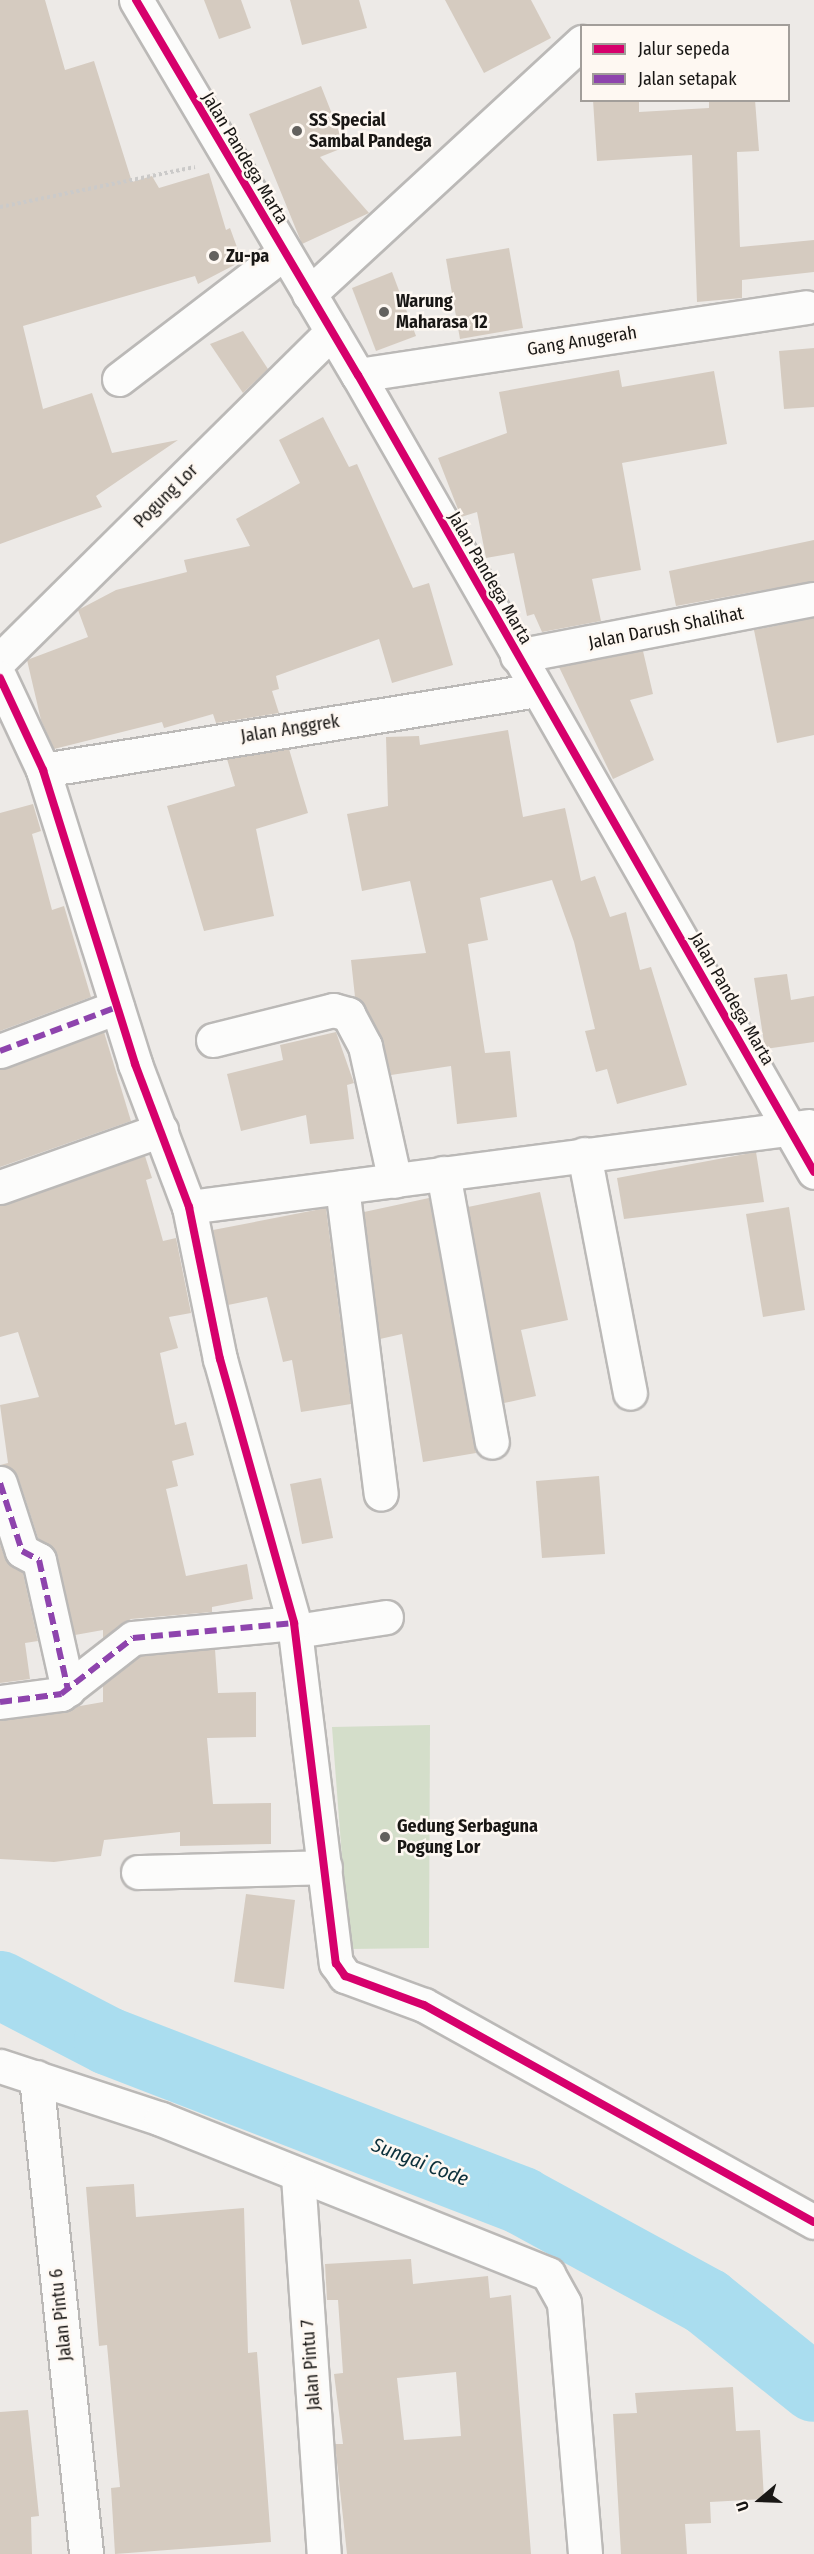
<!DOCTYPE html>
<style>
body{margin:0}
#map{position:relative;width:814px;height:2554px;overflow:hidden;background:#edeae7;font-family:"Fira Sans Condensed",sans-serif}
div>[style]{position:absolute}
.green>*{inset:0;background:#d4deca}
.river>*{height:68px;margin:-34px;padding:0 34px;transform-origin:34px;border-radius:34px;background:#aaddef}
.building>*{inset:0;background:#d5cbc0}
.path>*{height:4px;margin-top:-2px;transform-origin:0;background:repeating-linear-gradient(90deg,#cbcac9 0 3px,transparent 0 6px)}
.roads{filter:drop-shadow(2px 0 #bbb9b7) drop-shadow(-2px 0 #bbb9b7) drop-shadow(0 2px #bbb9b7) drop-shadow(0 -2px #bbb9b7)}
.minor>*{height:33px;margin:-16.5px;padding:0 16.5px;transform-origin:16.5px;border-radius:16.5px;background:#fcfcfb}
.quiet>*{height:6px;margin-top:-3px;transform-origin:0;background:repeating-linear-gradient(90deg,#8e44ad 0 12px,transparent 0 18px)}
.cycleway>*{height:8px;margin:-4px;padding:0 4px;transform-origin:4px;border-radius:4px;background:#d6006c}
.dots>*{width:16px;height:16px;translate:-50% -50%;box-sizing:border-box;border:3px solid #fef8f2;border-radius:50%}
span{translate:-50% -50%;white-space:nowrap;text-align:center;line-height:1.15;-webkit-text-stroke:5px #fef8f2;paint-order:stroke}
.poi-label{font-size:18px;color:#191715;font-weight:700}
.left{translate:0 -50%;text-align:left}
.street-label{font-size:18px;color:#191715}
.water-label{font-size:20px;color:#0c303b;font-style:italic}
.legend{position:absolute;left:580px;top:24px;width:210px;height:78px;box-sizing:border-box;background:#fef8f2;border:2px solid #a29e9a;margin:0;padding:8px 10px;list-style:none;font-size:18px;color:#191715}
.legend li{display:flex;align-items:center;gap:12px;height:30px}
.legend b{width:30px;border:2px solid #a29e9a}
.north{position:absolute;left:730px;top:2470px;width:60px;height:60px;-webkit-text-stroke:4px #fef8f2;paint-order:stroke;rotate:251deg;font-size:16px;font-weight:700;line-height:24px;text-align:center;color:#191715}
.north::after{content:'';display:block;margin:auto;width:21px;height:27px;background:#191715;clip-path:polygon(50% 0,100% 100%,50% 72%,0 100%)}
</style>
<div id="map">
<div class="green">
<i style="clip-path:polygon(430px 1725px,429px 1948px,349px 1949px,332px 1727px)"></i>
</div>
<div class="river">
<i style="left:0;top:1985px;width:122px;rotate:27.4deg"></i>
<i style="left:108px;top:2041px;width:444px;rotate:21.1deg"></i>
<i style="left:522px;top:2201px;width:211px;rotate:28.6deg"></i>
<i style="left:707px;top:2302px;width:137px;rotate:38.8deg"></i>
</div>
<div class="building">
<i style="clip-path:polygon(0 0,45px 0,65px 70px,94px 61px,132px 182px,152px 176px,159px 188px,209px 173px,226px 230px,230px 228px,242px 261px,198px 284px,195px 276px,23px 326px,43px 409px,92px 393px,112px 453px,178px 440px,96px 496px,102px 507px,0 544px)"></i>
<i style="clip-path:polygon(204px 0,241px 0,251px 28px,219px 39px)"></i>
<i style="clip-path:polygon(290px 0,359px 0,367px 28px,302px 45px)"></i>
<i style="clip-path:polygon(445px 0,531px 0,551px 38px,484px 73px)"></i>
<i style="clip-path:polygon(321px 86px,345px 147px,320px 157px,369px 213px,302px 244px,249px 114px)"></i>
<i style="clip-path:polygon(593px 100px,639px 100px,639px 112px,709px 108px,709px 100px,755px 100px,759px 151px,737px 152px,740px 247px,814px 240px,814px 272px,742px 280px,742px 298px,697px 302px,692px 155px,597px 161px)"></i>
<i style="clip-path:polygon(509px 248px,523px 328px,460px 339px,446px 259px)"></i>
<i style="clip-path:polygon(392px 272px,416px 336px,376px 351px,352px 288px)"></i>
<i style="clip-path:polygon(243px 331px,268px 369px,243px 393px,210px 344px)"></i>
<i style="clip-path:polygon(814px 348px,814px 407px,784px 409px,779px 351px)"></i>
<i style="clip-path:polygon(619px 370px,622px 387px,714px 371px,727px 444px,622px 463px,641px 570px,592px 579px,601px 621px,542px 632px,534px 614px,527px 616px,514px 553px,486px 558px,477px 512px,461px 517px,438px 458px,507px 433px,499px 392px)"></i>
<i style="clip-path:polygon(323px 417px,349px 467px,357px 464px,413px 588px,429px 583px,453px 665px,392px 683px,379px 639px,276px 676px,279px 689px,272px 691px,279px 713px,216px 723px,213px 714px,164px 728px,162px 722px,54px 749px,41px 720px,27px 660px,88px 637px,78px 610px,116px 590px,187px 572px,184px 560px,250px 546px,236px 519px,300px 483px,279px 440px)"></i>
<i style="clip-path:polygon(814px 540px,814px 581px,676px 606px,669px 571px)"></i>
<i style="clip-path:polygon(814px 618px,814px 735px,777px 743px,754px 630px)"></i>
<i style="clip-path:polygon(643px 651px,653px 694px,630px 700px,654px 760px,613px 779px,559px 667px)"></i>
<i style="clip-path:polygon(508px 730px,523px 817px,565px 808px,581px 881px,595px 876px,610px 917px,626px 912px,640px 970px,651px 967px,687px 1085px,617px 1104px,607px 1069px,596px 1072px,585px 1031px,595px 1029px,574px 942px,552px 880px,480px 898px,488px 940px,468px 944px,485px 1053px,510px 1051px,517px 1117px,457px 1124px,451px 1066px,391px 1075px,382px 1037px,355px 997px,351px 960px,426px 953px,410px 881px,362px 891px,347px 814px,388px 806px,386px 737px,419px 736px,420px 745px)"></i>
<i style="clip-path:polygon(289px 749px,308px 813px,256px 829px,274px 916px,204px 931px,167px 806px,235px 786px,227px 759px)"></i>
<i style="clip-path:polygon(33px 804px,41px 831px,32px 834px,52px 910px,64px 906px,91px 997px,0 1031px,0 813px)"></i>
<i style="clip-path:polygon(787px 974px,791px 1000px,814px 996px,814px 1042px,765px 1049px,754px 978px)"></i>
<i style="clip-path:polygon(104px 1032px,131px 1121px,0 1167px,0 1069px)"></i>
<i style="clip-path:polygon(336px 1032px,354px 1083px,347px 1085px,354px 1139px,310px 1144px,306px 1115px,241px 1131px,227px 1074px,283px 1060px,280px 1045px)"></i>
<i style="clip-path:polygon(756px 1152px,764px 1202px,624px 1219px,617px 1178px)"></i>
<i style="clip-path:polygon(145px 1156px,152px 1178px,146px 1180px,163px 1241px,176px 1238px,191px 1313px,169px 1317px,178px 1348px,160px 1353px,175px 1425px,186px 1422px,194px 1455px,172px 1461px,178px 1486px,166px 1489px,186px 1576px,247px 1564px,253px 1599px,212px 1607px,212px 1612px,131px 1619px,103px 1638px,103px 1630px,75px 1635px,57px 1555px,38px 1538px,18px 1477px,0 1465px,8px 1463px,0 1405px,39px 1397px,18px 1332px,0 1337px,0 1205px)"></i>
<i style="clip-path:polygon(540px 1192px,568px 1320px,521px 1330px,536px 1396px,504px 1403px,468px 1207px)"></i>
<i style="clip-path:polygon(429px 1198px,476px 1453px,423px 1462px,402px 1334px,380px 1339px,364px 1212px)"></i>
<i style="clip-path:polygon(789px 1207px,805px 1310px,763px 1317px,746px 1214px)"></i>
<i style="clip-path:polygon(326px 1208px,351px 1404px,301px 1412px,292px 1360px,283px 1362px,267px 1297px,228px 1305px,213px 1230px)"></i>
<i style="clip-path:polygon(599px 1476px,605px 1554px,542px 1558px,536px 1481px)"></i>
<i style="clip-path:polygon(321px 1478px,333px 1538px,302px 1544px,290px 1484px)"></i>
<i style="clip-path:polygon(0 1544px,5px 1558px,23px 1573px,38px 1641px,25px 1643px,30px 1679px,0 1683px)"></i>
<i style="clip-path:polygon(215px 1649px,218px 1693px,256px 1692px,256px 1737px,207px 1738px,213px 1804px,271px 1803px,271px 1844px,180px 1846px,180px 1832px,104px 1840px,101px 1856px,54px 1862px,0 1859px,0 1720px,103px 1702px,103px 1685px,140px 1656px)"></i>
<i style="clip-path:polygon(246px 1894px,295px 1900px,284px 1989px,234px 1982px)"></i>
<i style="clip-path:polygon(134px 2184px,136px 2217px,244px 2208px,248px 2353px,257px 2352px,271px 2542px,115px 2554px,111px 2488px,120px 2487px,107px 2345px,99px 2346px,86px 2187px)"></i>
<i style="clip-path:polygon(evenodd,411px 2259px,413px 2284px,488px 2276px,490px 2298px,511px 2295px,531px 2554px,347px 2554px,335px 2444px,343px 2444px,334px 2374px,343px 2373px,338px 2300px,327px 2300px,325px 2264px,411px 2259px,456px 2372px,461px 2436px,404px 2440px,397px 2378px,456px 2372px)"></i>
<i style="clip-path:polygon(733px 2387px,736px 2431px,760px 2430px,764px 2499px,710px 2502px,711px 2523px,685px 2524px,687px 2554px,621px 2554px,613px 2414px,637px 2413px,635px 2393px)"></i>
<i style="clip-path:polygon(28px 2410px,39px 2516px,31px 2517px,32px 2554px,0 2554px,0 2412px)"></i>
</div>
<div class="path">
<i style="left:0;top:207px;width:199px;rotate:-11.6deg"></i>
</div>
<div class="roads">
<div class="minor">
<i style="left:136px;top:0;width:436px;rotate:59.4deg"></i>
<i style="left:358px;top:375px;width:918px;rotate:60.22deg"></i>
<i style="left:309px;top:294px;width:372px;rotate:-42.7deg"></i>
<i style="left:358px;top:375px;width:453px;rotate:-8.6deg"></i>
<i style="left:119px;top:379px;width:208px;rotate:-37.4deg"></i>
<i style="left:517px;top:656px;width:302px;rotate:-10.9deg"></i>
<i style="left:0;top:660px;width:467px;rotate:-44.7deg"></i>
<i style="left:0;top:678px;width:102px;rotate:64.9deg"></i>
<i style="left:43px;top:770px;width:308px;rotate:72.6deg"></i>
<i style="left:135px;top:1064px;width:153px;rotate:69.3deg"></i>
<i style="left:189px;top:1207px;width:155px;rotate:78.5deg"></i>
<i style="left:220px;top:1359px;width:274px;rotate:74.3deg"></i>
<i style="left:294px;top:1623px;width:343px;rotate:83deg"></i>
<i style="left:336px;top:1963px;width:16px;rotate:55deg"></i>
<i style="left:345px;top:1976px;width:84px;rotate:20.2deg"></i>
<i style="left:424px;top:2005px;width:446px;rotate:29.1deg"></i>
<i style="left:43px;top:770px;width:500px;rotate:-9.2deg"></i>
<i style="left:213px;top:1040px;width:124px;rotate:-14deg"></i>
<i style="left:333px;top:1010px;width:16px;rotate:15deg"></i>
<i style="left:348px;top:1014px;width:36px;rotate:62deg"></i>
<i style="left:365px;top:1046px;width:138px;rotate:77.5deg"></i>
<i style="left:0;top:1051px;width:125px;rotate:-20.6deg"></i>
<i style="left:584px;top:1154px;width:243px;rotate:79.1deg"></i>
<i style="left:443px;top:1173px;width:273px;rotate:79.7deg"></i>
<i style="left:0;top:1187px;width:171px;rotate:-19.5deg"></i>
<i style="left:342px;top:1187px;width:309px;rotate:82.8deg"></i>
<i style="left:189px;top:1207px;width:625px;rotate:-7.44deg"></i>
<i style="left:0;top:1483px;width:71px;rotate:72.1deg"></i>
<i style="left:22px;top:1551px;width:19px;rotate:28deg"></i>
<i style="left:39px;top:1560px;width:133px;rotate:77.4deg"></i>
<i style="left:296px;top:1631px;width:91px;rotate:-8.8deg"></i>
<i style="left:0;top:1702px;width:62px;rotate:-7.5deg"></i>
<i style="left:61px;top:1694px;width:91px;rotate:-37.9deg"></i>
<i style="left:133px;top:1638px;width:162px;rotate:-5.3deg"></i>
<i style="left:138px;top:1872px;width:187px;rotate:-1.5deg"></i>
<i style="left:0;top:2066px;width:169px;rotate:18.2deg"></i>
<i style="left:161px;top:2119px;width:417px;rotate:21.8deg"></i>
<i style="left:548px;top:2274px;width:33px;rotate:61deg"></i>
<i style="left:564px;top:2303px;width:252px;rotate:85.2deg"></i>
<i style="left:36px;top:2077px;width:480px;rotate:84deg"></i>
<i style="left:298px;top:2176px;width:379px;rotate:86.1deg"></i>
</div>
</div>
<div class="quiet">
<i style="left:0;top:1051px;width:125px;rotate:-20.6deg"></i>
<i style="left:0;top:1483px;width:71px;rotate:72.1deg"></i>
<i style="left:22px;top:1551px;width:19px;rotate:28deg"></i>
<i style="left:39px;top:1560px;width:133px;rotate:77.4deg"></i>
<i style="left:0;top:1702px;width:62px;rotate:-7.5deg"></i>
<i style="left:61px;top:1694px;width:91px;rotate:-37.9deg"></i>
<i style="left:133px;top:1638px;width:162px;rotate:-5.3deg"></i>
</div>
<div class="cycleway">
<i style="left:136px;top:0;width:436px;rotate:59.4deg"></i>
<i style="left:358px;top:375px;width:918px;rotate:60.22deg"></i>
<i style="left:0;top:678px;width:102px;rotate:64.9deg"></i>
<i style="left:43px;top:770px;width:308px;rotate:72.6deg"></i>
<i style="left:135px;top:1064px;width:153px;rotate:69.3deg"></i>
<i style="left:189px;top:1207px;width:155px;rotate:78.5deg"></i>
<i style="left:220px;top:1359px;width:274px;rotate:74.3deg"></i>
<i style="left:294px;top:1623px;width:343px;rotate:83deg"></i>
<i style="left:336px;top:1963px;width:16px;rotate:55deg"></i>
<i style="left:345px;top:1976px;width:84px;rotate:20.2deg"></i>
<i style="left:424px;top:2005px;width:446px;rotate:29.1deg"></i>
</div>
<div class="dots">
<i style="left:297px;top:131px;background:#63615e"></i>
<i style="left:214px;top:256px;background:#63615e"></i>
<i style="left:384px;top:312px;background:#63615e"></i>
<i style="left:385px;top:1837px;background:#63615e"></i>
</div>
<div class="poi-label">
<span class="left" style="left:309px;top:131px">SS Special<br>Sambal Pandega</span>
<span class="left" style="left:226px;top:256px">Zu-pa</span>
<span class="left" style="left:396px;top:312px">Warung<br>Maharasa 12</span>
<span class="left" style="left:397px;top:1837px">Gedung Serbaguna<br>Pogung Lor</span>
</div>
<div class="street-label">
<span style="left:245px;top:158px;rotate:59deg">Jalan Pandega Marta</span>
<span style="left:582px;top:341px;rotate:-9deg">Gang Anugerah</span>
<span style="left:166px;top:496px;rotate:-45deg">Pogung Lor</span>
<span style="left:490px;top:578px;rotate:60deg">Jalan Pandega Marta</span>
<span style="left:666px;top:628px;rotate:-11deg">Jalan Darush Shalihat</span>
<span style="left:290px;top:729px;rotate:-9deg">Jalan Anggrek</span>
<span style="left:732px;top:999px;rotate:60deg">Jalan Pandega Marta</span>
<span style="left:61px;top:2315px;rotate:-96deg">Jalan Pintu 6</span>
<span style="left:311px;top:2365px;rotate:-94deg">Jalan Pintu 7</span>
</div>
<div class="water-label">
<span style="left:420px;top:2162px;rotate:21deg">Sungai Code</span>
</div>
<ul class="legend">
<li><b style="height:8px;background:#d6006c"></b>Jalur sepeda</li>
<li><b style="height:8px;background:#8e44ad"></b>Jalan setapak</li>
</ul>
<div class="north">U</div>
</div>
